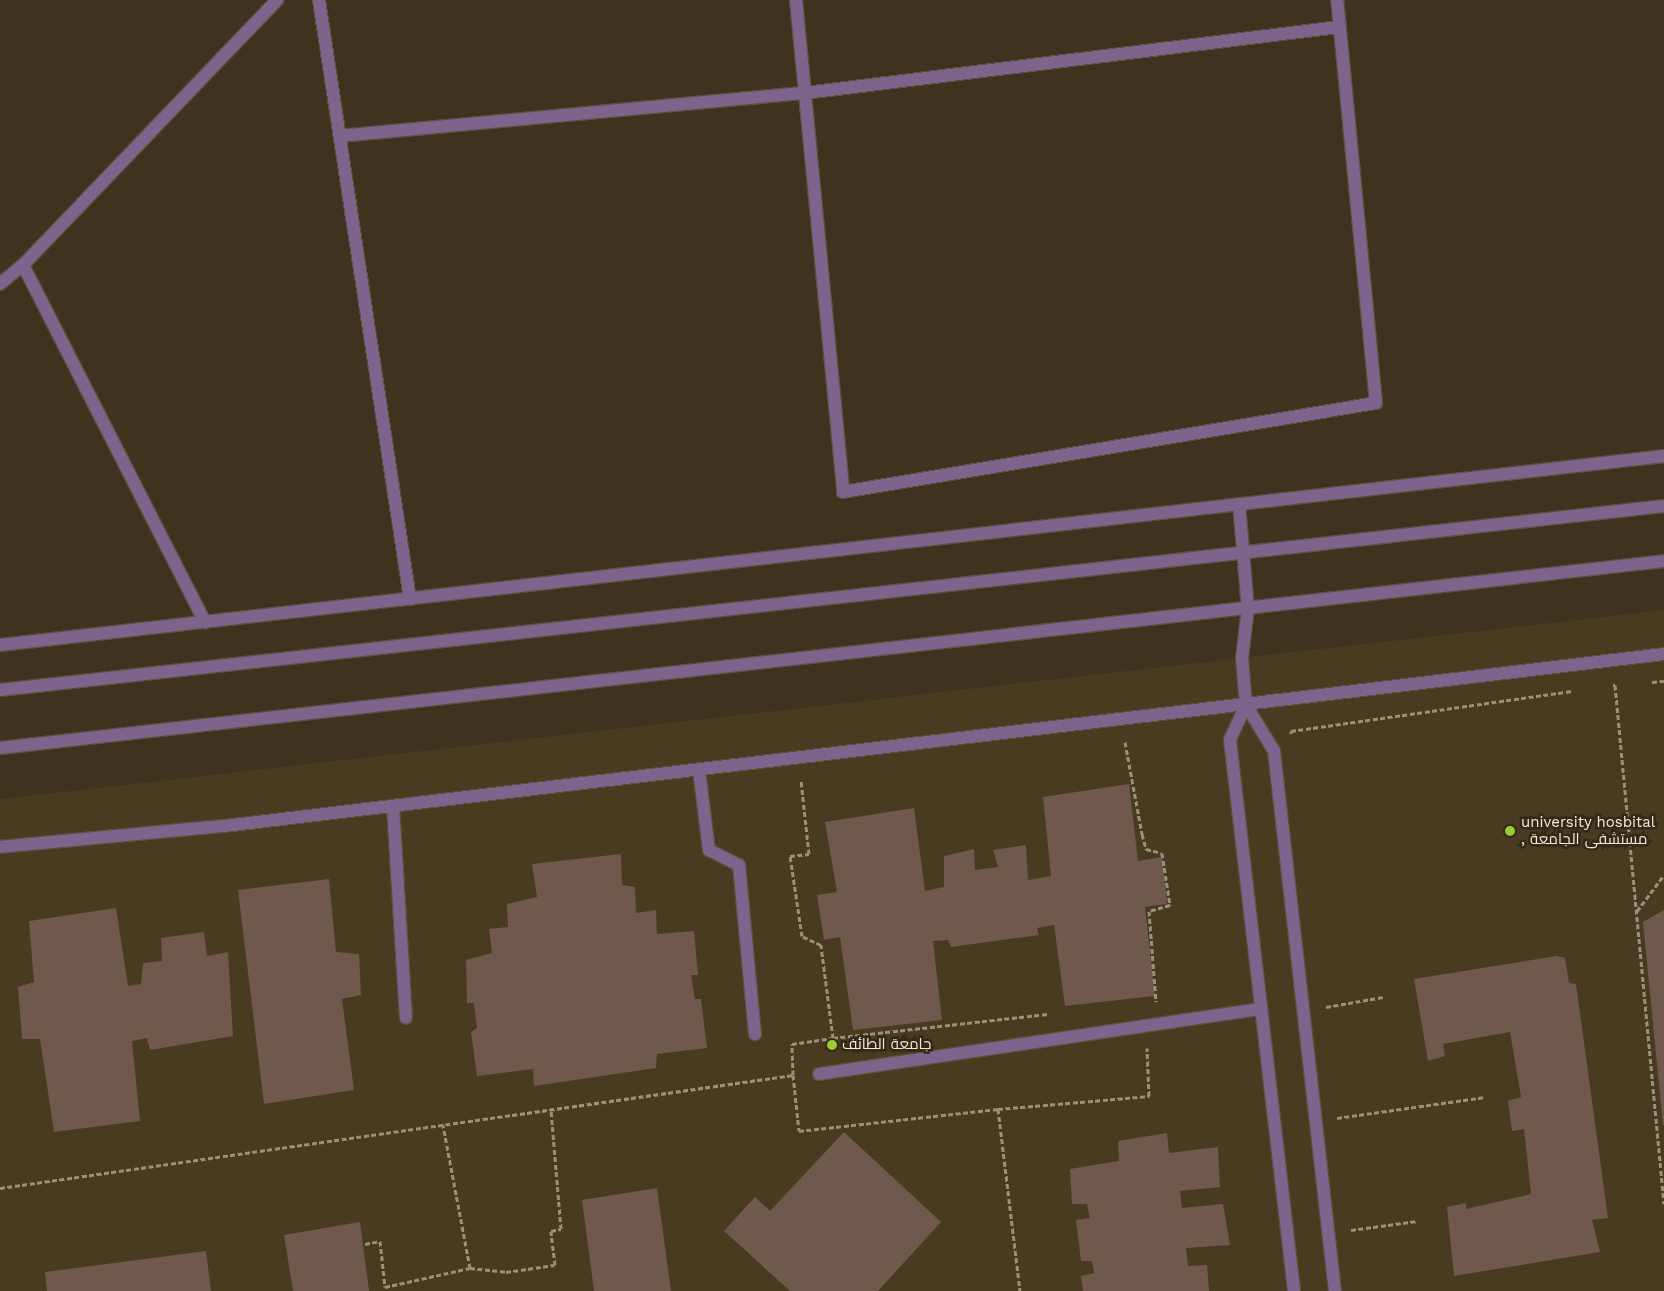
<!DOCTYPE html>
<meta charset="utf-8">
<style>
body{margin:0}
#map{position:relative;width:1664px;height:1291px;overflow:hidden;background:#3e331f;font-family:"Work Sans",Cairo,sans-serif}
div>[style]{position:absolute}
.built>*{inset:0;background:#483b1f}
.building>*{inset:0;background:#70584d}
.path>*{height:3px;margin-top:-1.5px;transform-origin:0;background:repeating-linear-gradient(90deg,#999080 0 5px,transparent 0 7.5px)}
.roads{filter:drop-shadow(1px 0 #5b503e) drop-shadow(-1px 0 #5b503e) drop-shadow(0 1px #5b503e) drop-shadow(0 -1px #5b503e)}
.minor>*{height:12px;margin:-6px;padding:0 6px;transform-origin:6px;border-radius:6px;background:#7e638c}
.dots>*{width:14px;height:14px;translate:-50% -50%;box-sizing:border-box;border:2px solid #332915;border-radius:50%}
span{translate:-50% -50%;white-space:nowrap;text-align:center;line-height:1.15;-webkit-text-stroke:5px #332915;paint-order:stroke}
.poi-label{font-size:15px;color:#f1eade}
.left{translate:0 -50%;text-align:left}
</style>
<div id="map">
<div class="built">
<i style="clip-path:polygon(1664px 610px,1664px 1291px,0 1291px,0 799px)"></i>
</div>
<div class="building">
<i style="clip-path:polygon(1129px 784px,1138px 861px,1162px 857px,1167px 904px,1145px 907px,1155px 996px,1065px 1006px,1054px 925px,1037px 928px,1039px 935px,951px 947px,948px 940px,933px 941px,942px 1020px,853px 1030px,840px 937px,824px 940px,817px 895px,837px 892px,825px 822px,914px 808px,925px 891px,944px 887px,944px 856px,974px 849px,975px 870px,998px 867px,993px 850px,1026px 845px,1028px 880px,1051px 876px,1043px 797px)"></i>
<i style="clip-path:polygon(621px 854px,622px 885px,635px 887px,636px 913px,656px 910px,657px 934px,694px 931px,698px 975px,691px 975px,695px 999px,701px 999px,707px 1048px,657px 1054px,656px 1068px,534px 1086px,533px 1069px,477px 1076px,471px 1032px,477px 1028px,474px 1003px,467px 1003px,466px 960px,492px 953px,489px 929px,508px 927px,507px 904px,537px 897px,532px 864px)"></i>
<i style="clip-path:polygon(329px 879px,336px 952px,359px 954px,361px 995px,342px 999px,354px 1090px,264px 1104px,238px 890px)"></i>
<i style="clip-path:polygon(116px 908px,128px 986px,141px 984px,143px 963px,162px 961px,161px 938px,204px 932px,207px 956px,228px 952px,233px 1036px,150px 1050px,147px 1038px,132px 1041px,140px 1121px,54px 1132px,40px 1039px,22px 1039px,18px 987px,34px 982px,29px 921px)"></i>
<i style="clip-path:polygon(1664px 910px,1664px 1125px,1663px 1125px,1643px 922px)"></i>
<i style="clip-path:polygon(1557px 956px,1565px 958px,1569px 983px,1576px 984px,1608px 1218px,1592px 1220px,1600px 1252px,1454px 1276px,1447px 1207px,1466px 1203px,1466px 1209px,1531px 1194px,1524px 1129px,1512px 1131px,1508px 1101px,1521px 1097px,1510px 1032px,1443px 1044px,1445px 1056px,1428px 1061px,1414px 979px)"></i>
<i style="clip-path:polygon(844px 1132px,941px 1222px,878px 1291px,790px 1291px,724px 1231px,755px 1197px,770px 1211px)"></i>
<i style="clip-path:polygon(1167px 1133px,1169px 1153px,1218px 1147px,1220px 1187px,1180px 1191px,1182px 1208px,1223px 1204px,1230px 1245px,1186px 1248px,1188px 1266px,1207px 1265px,1209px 1291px,1083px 1291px,1081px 1276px,1094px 1273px,1092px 1261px,1081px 1261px,1076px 1220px,1090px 1218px,1087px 1204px,1072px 1204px,1070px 1169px,1119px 1161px,1118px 1141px)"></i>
<i style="clip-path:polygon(657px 1188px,671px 1291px,594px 1291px,582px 1200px)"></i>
<i style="clip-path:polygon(360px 1222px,369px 1291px,293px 1291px,284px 1235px)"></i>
<i style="clip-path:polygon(206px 1251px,211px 1291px,47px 1291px,45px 1272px)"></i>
</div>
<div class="path">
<i style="left:1652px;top:682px;width:12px;rotate:-5deg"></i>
<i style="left:1613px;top:685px;width:2px"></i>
<i style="left:1615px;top:685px;width:521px;rotate:84.61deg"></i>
<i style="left:1291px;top:734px;width:3px;rotate:-90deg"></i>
<i style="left:1291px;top:731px;width:284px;rotate:-8.1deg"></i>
<i style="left:1125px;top:742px;width:94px;rotate:79.5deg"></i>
<i style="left:1142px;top:834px;width:16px;rotate:75deg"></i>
<i style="left:1146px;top:849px;width:16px;rotate:14deg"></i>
<i style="left:1162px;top:853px;width:53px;rotate:81.3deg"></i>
<i style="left:1170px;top:905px;width:22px;rotate:164deg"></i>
<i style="left:1149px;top:911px;width:91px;rotate:85.6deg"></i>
<i style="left:1637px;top:911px;width:45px;rotate:-53.1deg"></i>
<i style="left:1326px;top:1007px;width:58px;rotate:-10deg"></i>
<i style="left:833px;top:1038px;width:216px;rotate:-6.4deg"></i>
<i style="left:793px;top:1075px;width:31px;rotate:-92deg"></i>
<i style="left:792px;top:1044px;width:41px;rotate:-8.3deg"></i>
<i style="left:833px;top:1038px;width:94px;rotate:-97.4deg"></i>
<i style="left:821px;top:945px;width:21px;rotate:-155deg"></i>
<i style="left:802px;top:936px;width:81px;rotate:-98.5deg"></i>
<i style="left:790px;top:856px;width:19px;rotate:-6deg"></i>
<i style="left:809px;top:854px;width:74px;rotate:-96.2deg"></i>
<i style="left:998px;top:1109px;width:152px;rotate:-4.9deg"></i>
<i style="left:1149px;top:1096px;width:48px;rotate:-92.4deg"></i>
<i style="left:1337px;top:1118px;width:148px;rotate:-8.1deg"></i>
<i style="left:0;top:1188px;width:801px;rotate:-8.11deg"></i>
<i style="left:793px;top:1075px;width:56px;rotate:83.9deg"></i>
<i style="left:799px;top:1131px;width:200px;rotate:-6.3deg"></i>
<i style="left:998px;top:1109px;width:183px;rotate:83.1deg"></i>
<i style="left:1351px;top:1230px;width:67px;rotate:-7.8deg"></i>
<i style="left:365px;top:1244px;width:15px;rotate:-11deg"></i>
<i style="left:380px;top:1241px;width:46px;rotate:83.8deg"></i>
<i style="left:385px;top:1287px;width:87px;rotate:-12.6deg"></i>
<i style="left:470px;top:1268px;width:146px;rotate:-100.7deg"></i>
<i style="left:470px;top:1268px;width:36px;rotate:6deg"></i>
<i style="left:506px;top:1272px;width:49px;rotate:-8.1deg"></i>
<i style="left:555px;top:1265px;width:34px;rotate:-97deg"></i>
<i style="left:551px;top:1231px;width:10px;rotate:-11deg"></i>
<i style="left:561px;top:1229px;width:120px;rotate:-94.8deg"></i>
</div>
<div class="roads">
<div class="minor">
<i style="left:319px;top:0;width:606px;rotate:81.36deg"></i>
<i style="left:796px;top:0;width:494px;rotate:84.5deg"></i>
<i style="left:843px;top:492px;width:540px;rotate:-9.48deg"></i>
<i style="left:1376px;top:403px;width:405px;rotate:-95.5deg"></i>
<i style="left:340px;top:136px;width:467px;rotate:-5.3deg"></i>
<i style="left:805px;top:93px;width:538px;rotate:-7.05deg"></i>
<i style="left:23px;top:265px;width:401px;rotate:63deg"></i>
<i style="left:0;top:284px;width:30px;rotate:-40deg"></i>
<i style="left:23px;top:265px;width:367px;rotate:-46.2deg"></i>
<i style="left:1239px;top:504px;width:104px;rotate:85.1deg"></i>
<i style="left:1248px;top:608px;width:50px;rotate:96.8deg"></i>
<i style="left:1242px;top:658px;width:47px;rotate:85.1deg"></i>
<i style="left:1246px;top:705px;width:54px;rotate:58.7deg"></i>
<i style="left:1274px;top:751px;width:543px;rotate:83.56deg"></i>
<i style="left:0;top:645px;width:1675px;rotate:-6.48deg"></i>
<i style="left:0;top:690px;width:1674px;rotate:-6.31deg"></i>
<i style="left:1246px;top:705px;width:38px;rotate:115deg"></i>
<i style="left:1230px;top:740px;width:555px;rotate:83.37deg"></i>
<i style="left:0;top:748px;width:1674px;rotate:-6.41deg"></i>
<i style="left:699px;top:770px;width:81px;rotate:82.9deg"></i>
<i style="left:709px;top:850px;width:34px;rotate:27deg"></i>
<i style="left:739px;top:865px;width:170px;rotate:84.6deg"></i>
<i style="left:393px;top:806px;width:212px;rotate:86.5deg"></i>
<i style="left:0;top:847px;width:225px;rotate:-5.4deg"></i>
<i style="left:224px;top:826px;width:1450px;rotate:-6.81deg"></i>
<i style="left:819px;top:1074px;width:447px;rotate:-8.4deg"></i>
</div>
</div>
<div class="dots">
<i style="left:1510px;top:831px;background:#9cca32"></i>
<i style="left:832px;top:1045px;background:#9cca32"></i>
</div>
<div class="poi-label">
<span class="left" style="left:1521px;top:831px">university hosbital<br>, مستشفى الجامعة</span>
<span class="left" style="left:842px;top:1045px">جامعة الطائف</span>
</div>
</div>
